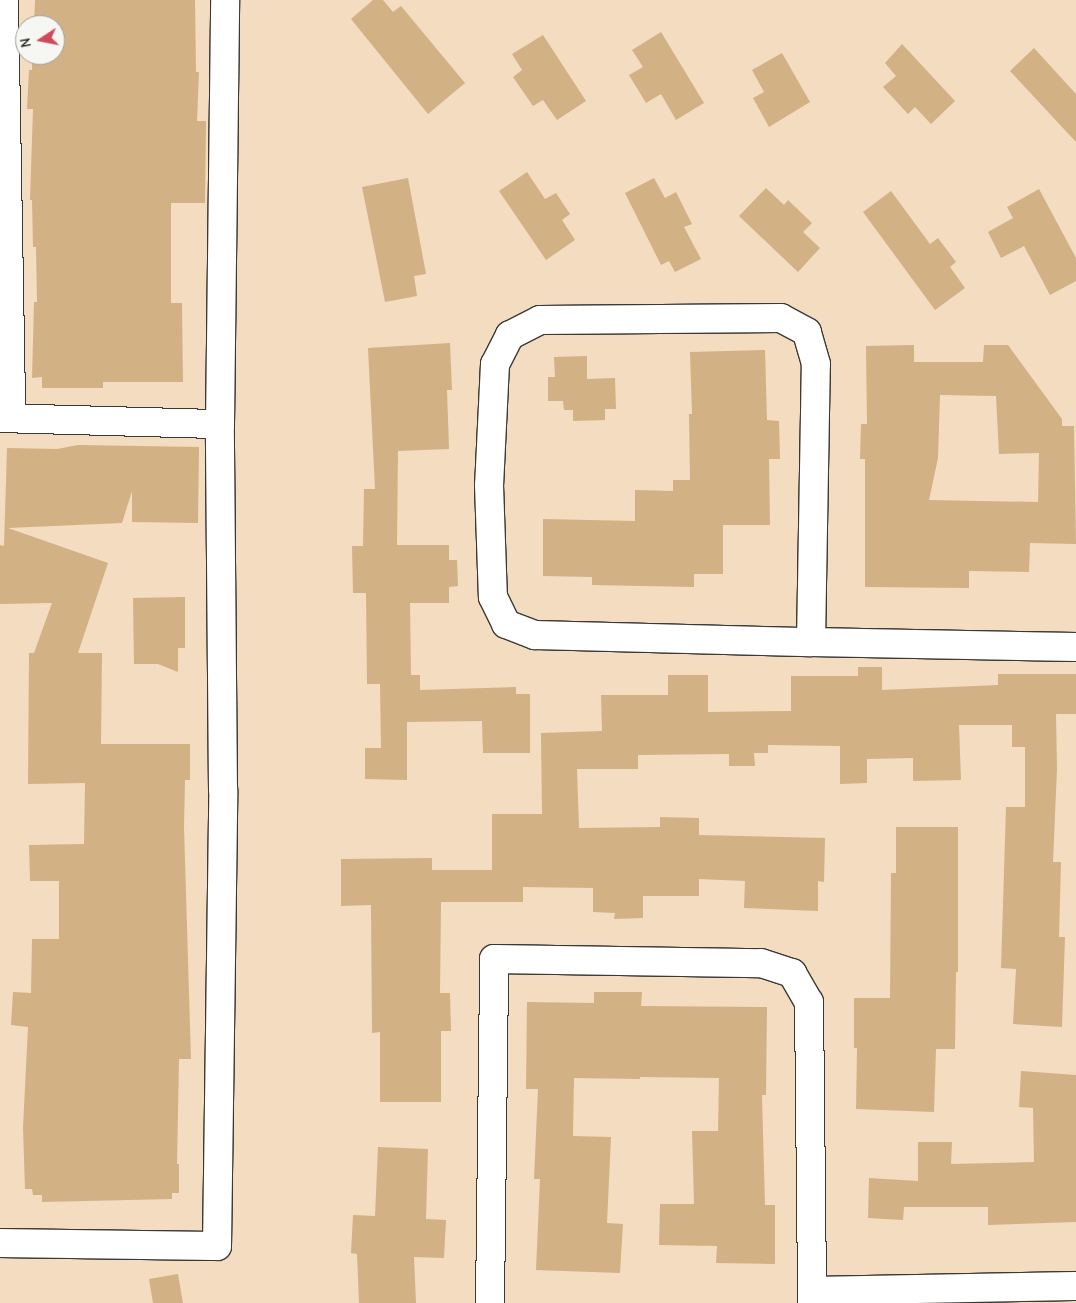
<!DOCTYPE html>
<style>
body{margin:0}
#map{position:relative;width:1076px;height:1303px;overflow:hidden;background:#f3dcc0;font-family:"Comic Neue",sans-serif}
div>[style]{position:absolute}
.building>*{inset:0;background:#d2b184}
.roads{filter:drop-shadow(1px 0 #3c3935) drop-shadow(-1px 0 #3c3935) drop-shadow(0 1px #3c3935) drop-shadow(0 -1px #3c3935)}
.street>*{height:28px;margin:-14px;padding:0 14px;transform-origin:14px;border-radius:14px;background:#fff}
span{translate:-50% -50%;white-space:nowrap;text-align:center;line-height:1.15;-webkit-text-stroke:4px #f6f6f2;paint-order:stroke}
.north{position:absolute;left:15px;top:15px;width:50px;height:50px;box-sizing:border-box;background:#f6f6f2;border:1px solid #9f9f9c;border-radius:50%;rotate:259deg;font-size:14px;font-weight:700;line-height:20px;text-align:center;color:#1c1c1c}
.north::after{content:'';display:block;margin:auto;width:18px;height:22px;background:#d1495b;clip-path:polygon(50% 0,100% 100%,50% 72%,0 100%)}
</style>
<div id="map">
<div class="building">
<i style="clip-path:polygon(35px 0,195px 0,196px 72px,199px 72px,197px 121px,206px 121px,205px 203px,171px 203px,171px 303px,182px 303px,183px 382px,103px 382px,103px 388px,42px 388px,42px 377px,32px 378px,34px 302px,37px 302px,36px 247px,33px 247px,32px 200px,30px 200px,33px 109px,27px 109px,29px 70px,32px 70px,32px 55px,55px 55px,55px 25px,34px 25px)"></i>
<i style="clip-path:polygon(373px 0,383px 0,393px 12px,401px 6px,465px 83px,428px 114px,351px 19px)"></i>
<i style="clip-path:polygon(661px 32px,704px 103px,676px 120px,661px 94px,646px 103px,629px 75px,643px 67px,632px 50px)"></i>
<i style="clip-path:polygon(543px 35px,586px 101px,557px 120px,543px 100px,533px 106px,513px 77px,522px 70px,512px 54px)"></i>
<i style="clip-path:polygon(902px 44px,955px 101px,931px 124px,915px 107px,908px 114px,883px 87px,896px 76px,885px 63px)"></i>
<i style="clip-path:polygon(1034px 48px,1076px 94px,1076px 142px,1010px 71px)"></i>
<i style="clip-path:polygon(782px 53px,810px 102px,769px 127px,753px 98px,764px 92px,752px 70px)"></i>
<i style="clip-path:polygon(527px 172px,545px 199px,556px 193px,570px 214px,562px 220px,575px 240px,546px 260px,499px 191px)"></i>
<i style="clip-path:polygon(408px 178px,426px 274px,414px 276px,417px 296px,385px 302px,362px 187px)"></i>
<i style="clip-path:polygon(654px 178px,665px 198px,676px 192px,692px 224px,684px 227px,701px 259px,675px 272px,669px 261px,661px 265px,625px 193px)"></i>
<i style="clip-path:polygon(766px 188px,784px 205px,788px 200px,812px 223px,803px 232px,820px 248px,798px 272px,739px 216px)"></i>
<i style="clip-path:polygon(1039px 189px,1076px 258px,1076px 281px,1050px 295px,1024px 246px,1001px 258px,988px 232px,1013px 218px,1007px 207px)"></i>
<i style="clip-path:polygon(891px 191px,930px 244px,938px 238px,956px 262px,950px 267px,965px 288px,935px 310px,863px 212px)"></i>
<i style="clip-path:polygon(450px 343px,452px 390px,447px 390px,449px 449px,398px 451px,397px 545px,449px 545px,449px 560px,457px 560px,458px 586px,449px 587px,449px 603px,410px 603px,411px 675px,420px 675px,420px 690px,516px 687px,516px 694px,530px 694px,530px 753px,483px 753px,482px 721px,407px 722px,407px 780px,365px 779px,365px 748px,381px 748px,380px 684px,367px 684px,366px 593px,353px 593px,352px 546px,363px 546px,364px 489px,375px 489px,368px 348px)"></i>
<i style="clip-path:polygon(evenodd,914px 345px,914px 362px,983px 362px,984px 345px,1008px 345px,1062px 419px,1062px 426px,1074px 426px,1076px 544px,1030px 543px,1029px 572px,969px 571px,969px 588px,865px 587px,865px 459px,860px 459px,861px 424px,867px 424px,866px 346px,914px 345px,940px 395px,996px 396px,999px 454px,1039px 453px,1038px 502px,929px 500px,938px 458px,940px 395px)"></i>
<i style="clip-path:polygon(765px 350px,767px 420px,779px 421px,780px 459px,769px 459px,770px 525px,723px 525px,723px 574px,694px 574px,694px 587px,592px 585px,592px 577px,543px 576px,543px 519px,635px 521px,635px 490px,673px 491px,673px 480px,690px 480px,689px 414px,692px 414px,690px 352px)"></i>
<i style="clip-path:polygon(587px 356px,587px 379px,615px 378px,616px 409px,605px 409px,605px 420px,573px 421px,573px 410px,564px 410px,563px 401px,548px 401px,548px 377px,555px 377px,554px 357px)"></i>
<i style="clip-path:polygon(78px 445px,199px 447px,198px 523px,132px 522px,132px 491px,122px 523px,8px 528px,108px 563px,78px 653px,102px 653px,101px 744px,190px 744px,190px 780px,185px 780px,184px 827px,191px 1059px,179px 1059px,177px 1164px,179px 1164px,179px 1193px,172px 1193px,172px 1199px,42px 1202px,42px 1195px,33px 1195px,32px 1189px,25px 1189px,23px 1127px,28px 1027px,11px 1025px,13px 992px,31px 993px,32px 939px,59px 939px,59px 881px,30px 881px,29px 845px,84px 844px,85px 783px,28px 784px,29px 653px,34px 653px,52px 603px,0 604px,0 545px,4px 546px,7px 448px,57px 449px)"></i>
<i style="clip-path:polygon(185px 597px,185px 648px,178px 648px,178px 672px,158px 664px,134px 664px,133px 598px)"></i>
<i style="clip-path:polygon(858px 667px,882px 667px,882px 690px,998px 685px,998px 674px,1076px 674px,1076px 714px,1056px 714px,1057px 769px,1053px 862px,1061px 862px,1059px 937px,1065px 937px,1062px 1027px,1013px 1024px,1016px 969px,1001px 968px,1006px 807px,1025px 807px,1025px 747px,1012px 747px,1012px 725px,959px 725px,961px 780px,913px 781px,913px 758px,867px 759px,867px 783px,840px 784px,840px 746px,768px 745px,768px 753px,754px 753px,755px 766px,729px 766px,729px 754px,638px 755px,638px 769px,577px 769px,579px 828px,660px 827px,660px 817px,699px 818px,699px 835px,825px 838px,824px 882px,818px 881px,818px 911px,744px 908px,745px 881px,699px 879px,699px 896px,643px 896px,643px 918px,614px 919px,615px 913px,593px 912px,593px 888px,523px 887px,523px 902px,441px 902px,440px 993px,450px 993px,451px 1031px,441px 1031px,441px 1102px,380px 1102px,380px 1032px,372px 1033px,371px 905px,341px 906px,341px 859px,432px 858px,432px 870px,492px 870px,492px 814px,542px 814px,541px 733px,602px 731px,601px 695px,668px 695px,668px 675px,708px 675px,708px 712px,791px 711px,791px 676px,858px 676px)"></i>
<i style="clip-path:polygon(896px 827px,958px 827px,958px 972px,956px 972px,955px 1049px,936px 1049px,934px 1112px,856px 1109px,857px 1048px,854px 1048px,854px 998px,890px 998px,891px 873px,896px 873px)"></i>
<i style="clip-path:polygon(594px 992px,642px 992px,641px 1006px,767px 1007px,766px 1095px,762px 1095px,765px 1205px,775px 1205px,775px 1264px,716px 1263px,717px 1246px,659px 1245px,660px 1204px,694px 1204px,692px 1131px,718px 1131px,719px 1078px,640px 1077px,640px 1079px,574px 1078px,573px 1136px,611px 1137px,607px 1223px,623px 1224px,620px 1273px,536px 1270px,540px 1179px,534px 1179px,538px 1089px,526px 1089px,527px 1002px,594px 1003px)"></i>
<i style="clip-path:polygon(1021px 1071px,1076px 1075px,1076px 1222px,988px 1225px,988px 1207px,904px 1207px,903px 1220px,868px 1218px,869px 1178px,918px 1181px,918px 1142px,952px 1142px,951px 1164px,1034px 1162px,1033px 1108px,1019px 1107px)"></i>
<i style="clip-path:polygon(378px 1147px,428px 1149px,426px 1219px,446px 1220px,444px 1258px,414px 1257px,416px 1303px,359px 1303px,357px 1254px,351px 1253px,353px 1215px,375px 1216px)"></i>
<i style="clip-path:polygon(178px 1274px,183px 1303px,153px 1303px,149px 1279px)"></i>
</div>
<div class="roads">
<div class="street">
<i style="left:4px;top:0;width:418px;rotate:89deg"></i>
<i style="left:0;top:418px;width:220px;rotate:1.6deg"></i>
<i style="left:811px;top:642px;width:278px;rotate:-89deg"></i>
<i style="left:816px;top:364px;width:33px;rotate:-106deg"></i>
<i style="left:807px;top:332px;width:30px;rotate:-152deg"></i>
<i style="left:781px;top:318px;width:241px;rotate:179.5deg"></i>
<i style="left:540px;top:320px;width:34px;rotate:153deg"></i>
<i style="left:510px;top:335px;width:33px;rotate:117deg"></i>
<i style="left:495px;top:364px;width:121px;rotate:92.8deg"></i>
<i style="left:489px;top:485px;width:112px;rotate:88deg"></i>
<i style="left:493px;top:597px;width:30px;rotate:64deg"></i>
<i style="left:506px;top:624px;width:31px;rotate:21deg"></i>
<i style="left:535px;top:635px;width:276px;rotate:1.5deg"></i>
<i style="left:811px;top:642px;width:265px;rotate:1.1deg"></i>
<i style="left:0;top:1243px;width:217px;rotate:0.8deg"></i>
<i style="left:217px;top:1246px;width:456px;rotate:-89.2deg"></i>
<i style="left:223px;top:790px;width:366px;rotate:-90.5deg"></i>
<i style="left:220px;top:424px;width:424px;rotate:-89.3deg"></i>
<i style="left:813px;top:1291px;width:263px;rotate:-1.1deg"></i>
<i style="left:490px;top:1303px;width:344px;rotate:-89.3deg"></i>
<i style="left:494px;top:959px;width:267px;rotate:0.9deg"></i>
<i style="left:761px;top:963px;width:33px;rotate:18deg"></i>
<i style="left:792px;top:973px;width:34px;rotate:60deg"></i>
<i style="left:809px;top:1002px;width:301px;rotate:89.4deg"></i>
</div>
</div>
<div class="north">N</div>
</div>
